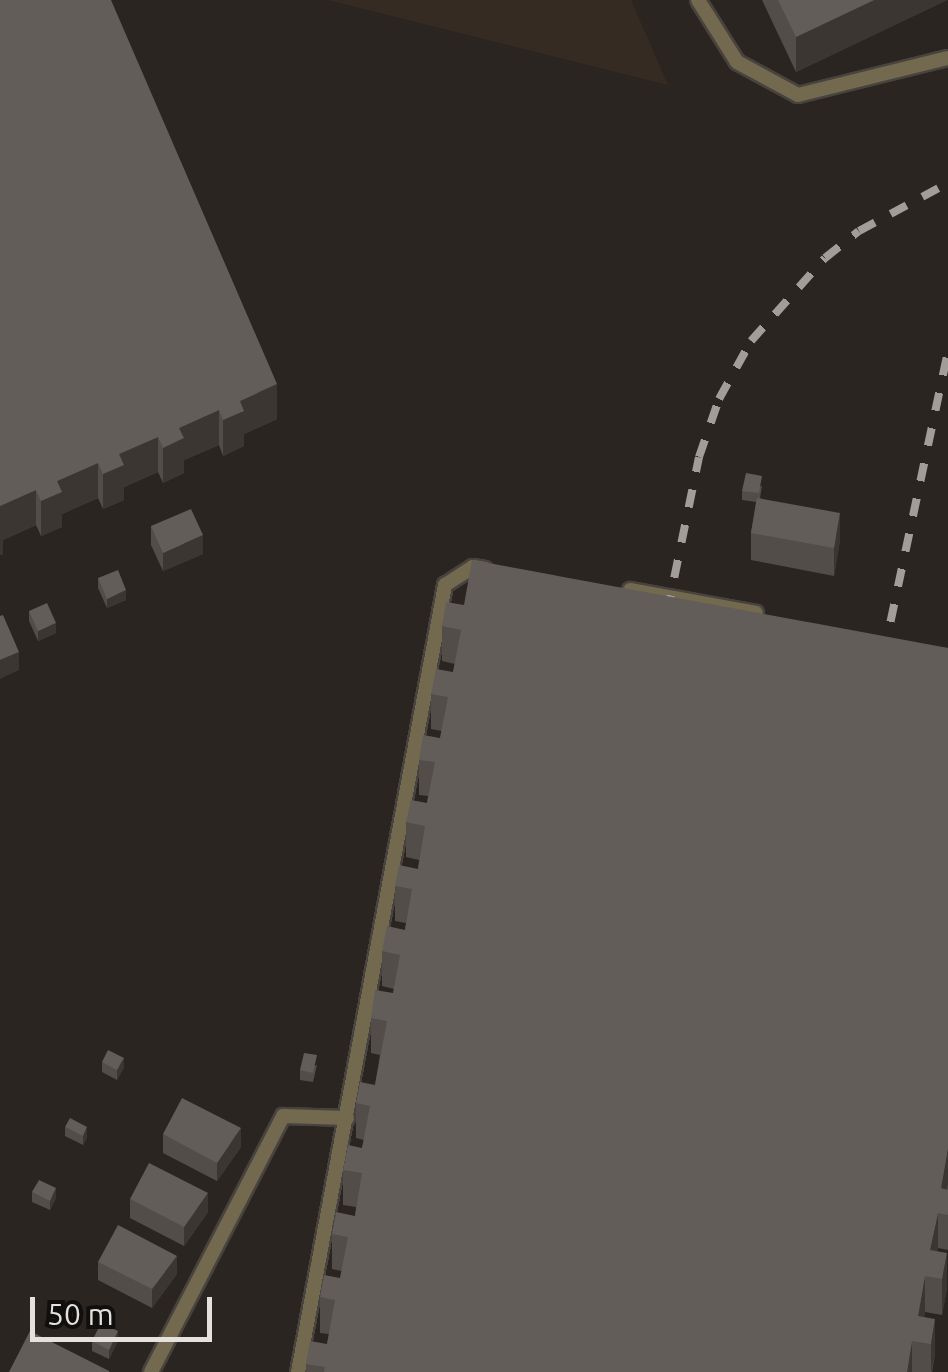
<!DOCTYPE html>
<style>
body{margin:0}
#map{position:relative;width:948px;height:1372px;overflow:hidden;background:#2a2521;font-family:Ubuntu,sans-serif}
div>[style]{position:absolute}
.built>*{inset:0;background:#352b22}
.roads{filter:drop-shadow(2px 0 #48433f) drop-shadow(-2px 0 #48433f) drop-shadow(0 2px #48433f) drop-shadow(0 -2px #48433f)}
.lane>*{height:14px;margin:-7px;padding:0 7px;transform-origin:7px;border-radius:7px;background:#73694e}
.rail>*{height:8px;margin-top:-4px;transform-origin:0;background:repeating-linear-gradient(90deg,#a19e9a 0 18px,transparent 0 36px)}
.wall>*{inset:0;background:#524d48}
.shaded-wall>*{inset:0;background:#3b3632}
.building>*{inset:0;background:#625d58}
span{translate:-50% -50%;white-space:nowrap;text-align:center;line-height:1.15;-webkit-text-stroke:10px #110f0d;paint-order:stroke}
.scale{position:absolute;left:30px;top:1297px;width:182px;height:45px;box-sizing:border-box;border:5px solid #e4e1de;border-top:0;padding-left:12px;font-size:30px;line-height:35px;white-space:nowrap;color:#e4e1de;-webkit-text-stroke:8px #110f0d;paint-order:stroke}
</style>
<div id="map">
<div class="built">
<i style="clip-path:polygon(325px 0,631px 0,668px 85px,332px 1px)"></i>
</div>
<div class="roads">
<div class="lane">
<i style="left:698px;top:0;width:73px;rotate:57.8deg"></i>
<i style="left:737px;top:62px;width:69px;rotate:28.4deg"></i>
<i style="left:798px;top:95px;width:154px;rotate:-13.9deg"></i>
<i style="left:630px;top:590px;width:128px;rotate:10.3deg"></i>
<i style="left:151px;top:1372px;width:288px;rotate:-62.7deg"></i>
<i style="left:283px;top:1116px;width:64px;rotate:1.8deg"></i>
<i style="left:298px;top:1372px;width:801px;rotate:-79.42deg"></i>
<i style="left:445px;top:585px;width:33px;rotate:-33deg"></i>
<i style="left:473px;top:567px;width:12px;rotate:9deg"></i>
</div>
</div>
<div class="rail">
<i style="left:667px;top:613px;width:159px;rotate:-78.4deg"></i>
<i style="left:699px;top:457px;width:61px;rotate:-71deg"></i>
<i style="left:719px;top:399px;width:66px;rotate:-61.1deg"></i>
<i style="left:751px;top:341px;width:111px;rotate:-48.3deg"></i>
<i style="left:825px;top:258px;width:43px;rotate:-38.5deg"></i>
<i style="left:859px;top:231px;width:101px;rotate:-28.3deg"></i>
<i style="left:883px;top:657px;width:314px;rotate:-78deg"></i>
</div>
<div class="wall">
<i style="clip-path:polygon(0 0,277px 419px,244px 434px,244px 446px,223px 456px,219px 445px,184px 460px,184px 473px,163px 483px,158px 472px,124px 487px,124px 500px,103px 509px,98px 498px,62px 514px,62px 527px,41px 536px,36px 525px,3px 540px,3px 554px,0 555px)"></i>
<i style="clip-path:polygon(762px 0,947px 0,796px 72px)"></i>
<i style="clip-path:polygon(762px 486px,760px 498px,840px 540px,834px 576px,751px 560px,751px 533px,756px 502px,742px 500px,742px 491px)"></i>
<i style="clip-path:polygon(151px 526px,203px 554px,163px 571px,151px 545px)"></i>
<i style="clip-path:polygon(98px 578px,126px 600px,107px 608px,98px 588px)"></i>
<i style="clip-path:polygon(464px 605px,948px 648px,948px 1250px,938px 1248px,937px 1251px,947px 1288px,942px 1315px,925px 1312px,924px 1317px,935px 1354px,932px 1372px,306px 1372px,306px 1364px,327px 1344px,329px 1334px,320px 1333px,320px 1297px,340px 1278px,342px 1271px,332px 1269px,332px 1234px,355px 1216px,356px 1207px,343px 1205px,343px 1170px,362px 1148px,364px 1140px,356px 1138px,356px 1103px,375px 1085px,380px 1055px,371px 1053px,371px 1018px,393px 993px,394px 989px,382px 986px,382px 951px,405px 930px,406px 923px,395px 921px,395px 886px,418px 869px,419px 860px,406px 857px,406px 822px,427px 803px,428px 796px,419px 795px,419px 760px,440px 738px,442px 731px,431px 729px,431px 694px,453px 672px,455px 664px,442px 661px,442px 626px)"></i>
<i style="clip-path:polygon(29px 611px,56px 633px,38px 641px,29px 621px)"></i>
<i style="clip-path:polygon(102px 1062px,124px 1067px,117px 1080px,102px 1072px)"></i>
<i style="clip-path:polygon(317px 1065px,313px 1082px,300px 1080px,300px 1070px)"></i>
<i style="clip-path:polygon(65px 1127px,87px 1137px,83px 1145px,65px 1136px)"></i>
<i style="clip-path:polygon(163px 1134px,241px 1147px,217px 1181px,163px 1153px)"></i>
<i style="clip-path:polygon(32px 1192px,56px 1198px,50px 1210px,32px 1202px)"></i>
<i style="clip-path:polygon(130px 1199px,208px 1212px,184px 1246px,130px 1218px)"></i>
<i style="clip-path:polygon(98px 1262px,177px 1274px,152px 1308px,98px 1280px)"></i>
<i style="clip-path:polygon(92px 1341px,118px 1341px,109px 1359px,92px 1351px)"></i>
</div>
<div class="shaded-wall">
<i style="clip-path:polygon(874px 0,947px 0,796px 72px,796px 37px)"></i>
<i style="clip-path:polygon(277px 384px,277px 419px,244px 434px,244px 446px,223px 456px,223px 420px,240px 401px)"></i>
<i style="clip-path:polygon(219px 410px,219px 445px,184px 460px,184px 473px,163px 483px,163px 448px,179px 428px)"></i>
<i style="clip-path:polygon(158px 437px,158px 472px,124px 487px,124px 500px,103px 509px,103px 474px,119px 454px)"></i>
<i style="clip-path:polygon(98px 463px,98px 498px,62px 514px,62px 527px,41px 536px,41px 501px,57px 481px)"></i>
<i style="clip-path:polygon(36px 490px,36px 525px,3px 540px,3px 554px,0 555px,0 506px)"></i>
<i style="clip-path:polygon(840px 513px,840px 540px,834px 576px,834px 548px)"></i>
<i style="clip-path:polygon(203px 535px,203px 554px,163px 571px,163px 553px)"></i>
<i style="clip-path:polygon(126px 590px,126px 600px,107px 608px,107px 599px)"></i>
<i style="clip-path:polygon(56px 623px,56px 633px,38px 641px,38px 631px)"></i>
<i style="clip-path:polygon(19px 652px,19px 670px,0 679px,0 660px)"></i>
<i style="clip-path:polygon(124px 1058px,124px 1067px,117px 1080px,117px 1070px)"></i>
<i style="clip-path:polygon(87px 1127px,87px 1137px,83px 1145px,83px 1136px)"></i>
<i style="clip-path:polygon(241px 1128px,241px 1147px,217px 1181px,217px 1163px)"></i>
<i style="clip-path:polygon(948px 1148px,948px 1183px,943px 1214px,941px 1188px)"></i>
<i style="clip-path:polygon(56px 1188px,56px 1198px,50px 1210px,50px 1201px)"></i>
<i style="clip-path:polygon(208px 1193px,208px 1212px,184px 1246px,184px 1227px)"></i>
<i style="clip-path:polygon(938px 1213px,938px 1248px,931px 1278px,930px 1250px)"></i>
<i style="clip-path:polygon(947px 1253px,947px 1288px,942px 1315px,942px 1279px)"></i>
<i style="clip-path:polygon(177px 1256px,177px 1274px,152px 1308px,152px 1289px)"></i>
<i style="clip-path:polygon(925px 1276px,925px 1312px,920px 1342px,918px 1316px)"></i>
<i style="clip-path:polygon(935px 1319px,935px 1354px,931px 1372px,931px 1344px)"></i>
<i style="clip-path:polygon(118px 1331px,118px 1341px,109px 1359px,109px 1350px)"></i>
<i style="clip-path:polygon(912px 1341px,912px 1372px,907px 1372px)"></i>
</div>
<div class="building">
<i style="clip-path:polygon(0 0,111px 0,277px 384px,240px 401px,244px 411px,223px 420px,219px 410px,179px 428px,184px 438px,163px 448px,158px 437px,119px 454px,124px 465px,103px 474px,98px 463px,57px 481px,62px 492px,41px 501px,36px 490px,0 506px)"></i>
<i style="clip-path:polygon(778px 0,874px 0,796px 37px)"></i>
<i style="clip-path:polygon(746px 473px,762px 476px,759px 493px,742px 491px)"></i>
<i style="clip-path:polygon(757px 498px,840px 513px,834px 548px,751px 533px)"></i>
<i style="clip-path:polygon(191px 509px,203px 535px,163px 553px,151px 526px)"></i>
<i style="clip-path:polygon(472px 560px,948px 648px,948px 1148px,941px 1188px,948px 1190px,948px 1215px,938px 1213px,930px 1250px,947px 1253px,942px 1279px,925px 1276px,918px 1316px,935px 1319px,931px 1344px,912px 1341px,907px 1372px,324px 1372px,325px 1367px,306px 1364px,310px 1341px,327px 1344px,335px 1300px,320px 1297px,324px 1275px,340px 1278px,348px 1237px,332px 1234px,336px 1212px,355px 1216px,362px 1173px,343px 1170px,348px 1145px,362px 1148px,370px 1106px,356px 1103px,360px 1082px,375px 1085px,387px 1021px,371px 1018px,375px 990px,393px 993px,400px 955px,382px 951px,387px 926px,405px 930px,412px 889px,395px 886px,399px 865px,418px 869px,425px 826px,406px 822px,411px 800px,427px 803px,435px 762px,419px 760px,423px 735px,440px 738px,448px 697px,431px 694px,436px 669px,453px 672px,461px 630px,442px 626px,446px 602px,464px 605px)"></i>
<i style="clip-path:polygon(118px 570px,126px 590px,107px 599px,98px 578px)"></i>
<i style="clip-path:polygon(47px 603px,56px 623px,38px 631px,29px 611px)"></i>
<i style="clip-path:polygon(3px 615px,19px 652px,0 660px,0 616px)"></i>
<i style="clip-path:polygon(108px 1050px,124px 1058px,117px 1070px,102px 1062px)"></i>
<i style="clip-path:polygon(304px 1053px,317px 1055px,313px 1073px,300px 1070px)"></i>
<i style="clip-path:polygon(182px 1098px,241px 1128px,217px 1163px,163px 1134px)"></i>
<i style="clip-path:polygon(70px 1118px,87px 1127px,83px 1136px,65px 1127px)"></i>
<i style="clip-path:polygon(149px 1163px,208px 1193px,184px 1227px,130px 1199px)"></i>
<i style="clip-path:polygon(39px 1180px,56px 1188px,50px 1201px,32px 1192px)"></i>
<i style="clip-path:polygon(118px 1225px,177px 1256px,152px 1289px,98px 1262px)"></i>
<i style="clip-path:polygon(101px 1323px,118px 1331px,109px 1350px,92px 1341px)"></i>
<i style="clip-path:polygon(30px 1331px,109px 1371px,109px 1372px,9px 1372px)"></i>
</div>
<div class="scale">50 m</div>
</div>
